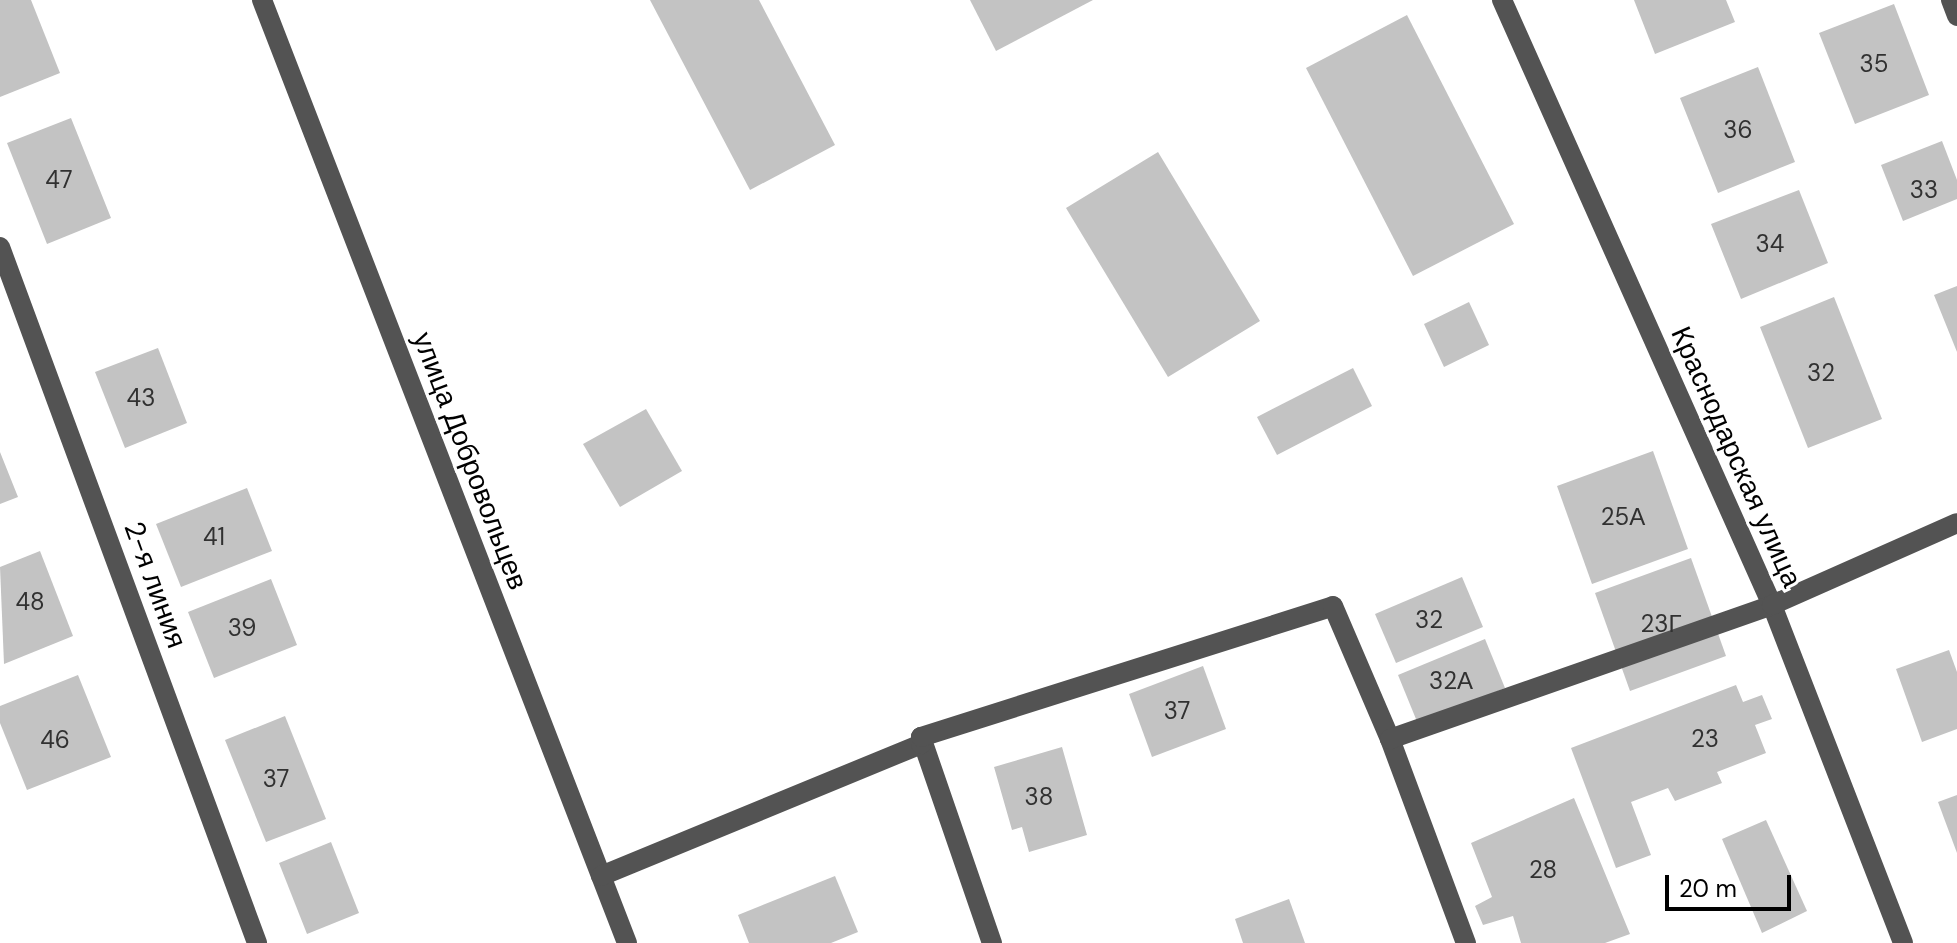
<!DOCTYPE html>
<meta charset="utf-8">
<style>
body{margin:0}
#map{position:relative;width:1957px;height:943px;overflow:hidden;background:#fff;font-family:"DM Sans",sans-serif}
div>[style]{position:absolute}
.building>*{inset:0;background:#c3c3c3}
.minor>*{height:20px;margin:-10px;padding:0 10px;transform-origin:10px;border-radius:10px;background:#535353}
span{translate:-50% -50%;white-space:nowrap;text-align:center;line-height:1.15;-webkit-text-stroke:6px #fff;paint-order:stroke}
.number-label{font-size:24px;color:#313131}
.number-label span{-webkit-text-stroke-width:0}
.street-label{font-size:28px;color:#000}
.scale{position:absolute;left:1665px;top:875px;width:126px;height:36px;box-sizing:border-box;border:4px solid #000;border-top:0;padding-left:10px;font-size:24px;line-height:28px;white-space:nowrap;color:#000;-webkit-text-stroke:6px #fff;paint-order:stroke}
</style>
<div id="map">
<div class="building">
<i style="clip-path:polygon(0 0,31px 0,60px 73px,0 97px)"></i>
<i style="clip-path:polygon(650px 0,759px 0,835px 145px,750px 190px)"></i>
<i style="clip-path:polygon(970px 0,1093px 0,996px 51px)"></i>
<i style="clip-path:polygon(1634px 0,1726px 0,1735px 22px,1655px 54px)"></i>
<i style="clip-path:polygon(1894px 4px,1929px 95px,1855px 124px,1819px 33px)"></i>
<i style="clip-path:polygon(1407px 15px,1514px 224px,1413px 276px,1306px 68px)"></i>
<i style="clip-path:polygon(1758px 67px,1795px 162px,1718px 193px,1680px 98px)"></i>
<i style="clip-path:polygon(71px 118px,111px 218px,47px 244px,7px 143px)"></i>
<i style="clip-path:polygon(1942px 141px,1957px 180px,1957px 199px,1903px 221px,1881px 165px)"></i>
<i style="clip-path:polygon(1158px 152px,1260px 321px,1168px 377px,1066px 208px)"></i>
<i style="clip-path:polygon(1799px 190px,1828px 263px,1741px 299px,1711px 224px)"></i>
<i style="clip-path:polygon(1957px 286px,1957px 352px,1934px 295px)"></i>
<i style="clip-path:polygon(1834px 297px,1882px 419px,1808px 448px,1760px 327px)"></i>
<i style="clip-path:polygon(1469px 302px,1489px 345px,1444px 367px,1424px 324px)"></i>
<i style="clip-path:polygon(158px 348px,187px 423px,125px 448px,95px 372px)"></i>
<i style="clip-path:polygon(1353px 368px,1372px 406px,1277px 455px,1257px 417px)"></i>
<i style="clip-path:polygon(646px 409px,682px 471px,620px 507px,583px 444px)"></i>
<i style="clip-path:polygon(1653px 451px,1688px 549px,1592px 584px,1557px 486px)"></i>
<i style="clip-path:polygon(0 452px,18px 497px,0 504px)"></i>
<i style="clip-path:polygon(247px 488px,272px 551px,181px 587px,156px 524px)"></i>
<i style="clip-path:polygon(40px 551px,73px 636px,4px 664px,0 567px)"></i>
<i style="clip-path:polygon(1691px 558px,1726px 656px,1630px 691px,1595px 593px)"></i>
<i style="clip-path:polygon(1462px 577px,1483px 627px,1396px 663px,1375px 614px)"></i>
<i style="clip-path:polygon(271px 579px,297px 645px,214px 678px,188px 612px)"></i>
<i style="clip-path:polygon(1485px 639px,1505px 688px,1418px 724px,1398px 675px)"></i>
<i style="clip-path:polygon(1949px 650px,1957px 672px,1957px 729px,1922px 742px,1896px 669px)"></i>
<i style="clip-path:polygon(1203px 666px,1226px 729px,1152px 757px,1129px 694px)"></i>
<i style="clip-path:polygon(78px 675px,111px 757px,27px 790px,0 723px,0 706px)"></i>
<i style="clip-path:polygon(1736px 685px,1743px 702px,1762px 695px,1772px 719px,1755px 725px,1766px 753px,1717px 772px,1722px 783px,1675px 801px,1668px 788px,1631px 802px,1651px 855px,1616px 868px,1571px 748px)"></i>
<i style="clip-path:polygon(285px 716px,326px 819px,266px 842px,225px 740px)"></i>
<i style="clip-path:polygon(1062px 747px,1087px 835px,1029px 852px,1022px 827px,1012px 830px,994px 767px)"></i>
<i style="clip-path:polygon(1957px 795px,1957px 853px,1938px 802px)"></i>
<i style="clip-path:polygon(1574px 798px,1630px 934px,1605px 943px,1521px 943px,1513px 916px,1483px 925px,1475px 906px,1492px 897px,1471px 843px)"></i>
<i style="clip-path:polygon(1766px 820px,1807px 911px,1762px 933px,1722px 839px)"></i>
<i style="clip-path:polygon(331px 842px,359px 913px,307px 934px,279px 863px)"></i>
<i style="clip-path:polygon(835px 876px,858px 932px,831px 943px,749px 943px,738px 915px)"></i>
<i style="clip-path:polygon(1289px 899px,1305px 943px,1243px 943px,1235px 919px)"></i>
</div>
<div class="minor">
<i style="left:262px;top:0;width:1011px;rotate:68.84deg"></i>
<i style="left:1502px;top:0;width:663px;rotate:65.95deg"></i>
<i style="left:1772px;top:605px;width:362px;rotate:68.8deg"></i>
<i style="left:1951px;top:0;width:17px;rotate:69deg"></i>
<i style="left:0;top:247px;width:742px;rotate:69.73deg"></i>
<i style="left:921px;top:737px;width:218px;rotate:71deg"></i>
<i style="left:1390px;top:739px;width:218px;rotate:69.6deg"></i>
<i style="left:601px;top:876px;width:346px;rotate:-22.4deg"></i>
<i style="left:921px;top:744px;width:7px;rotate:-90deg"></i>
<i style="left:921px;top:737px;width:432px;rotate:-17.6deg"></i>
<i style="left:1333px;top:606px;width:145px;rotate:66.8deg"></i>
<i style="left:1390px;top:739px;width:405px;rotate:-19.3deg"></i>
<i style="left:1772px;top:605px;width:202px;rotate:-23.9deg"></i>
</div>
<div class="number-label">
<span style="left:1874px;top:64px">35</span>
<span style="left:1738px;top:130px">36</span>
<span style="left:59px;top:180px">47</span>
<span style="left:1924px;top:190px">33</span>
<span style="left:1770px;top:244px">34</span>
<span style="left:1821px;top:373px">32</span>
<span style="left:141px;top:398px">43</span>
<span style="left:1623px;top:517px">25А</span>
<span style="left:214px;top:537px">41</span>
<span style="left:30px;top:602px">48</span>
<span style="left:1429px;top:620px">32</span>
<span style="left:1661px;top:624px">23Г</span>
<span style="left:242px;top:628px">39</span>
<span style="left:1451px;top:681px">32А</span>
<span style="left:1177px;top:711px">37</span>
<span style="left:1705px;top:739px">23</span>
<span style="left:55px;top:740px">46</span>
<span style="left:276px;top:779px">37</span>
<span style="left:1039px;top:797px">38</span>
<span style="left:1543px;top:870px">28</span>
</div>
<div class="street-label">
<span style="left:1736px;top:457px;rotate:66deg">Краснодарская улица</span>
<span style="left:470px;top:461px;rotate:69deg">улица Добровольцев</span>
<span style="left:155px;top:585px;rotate:70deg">2-я линия</span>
</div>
<div class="scale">20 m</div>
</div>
